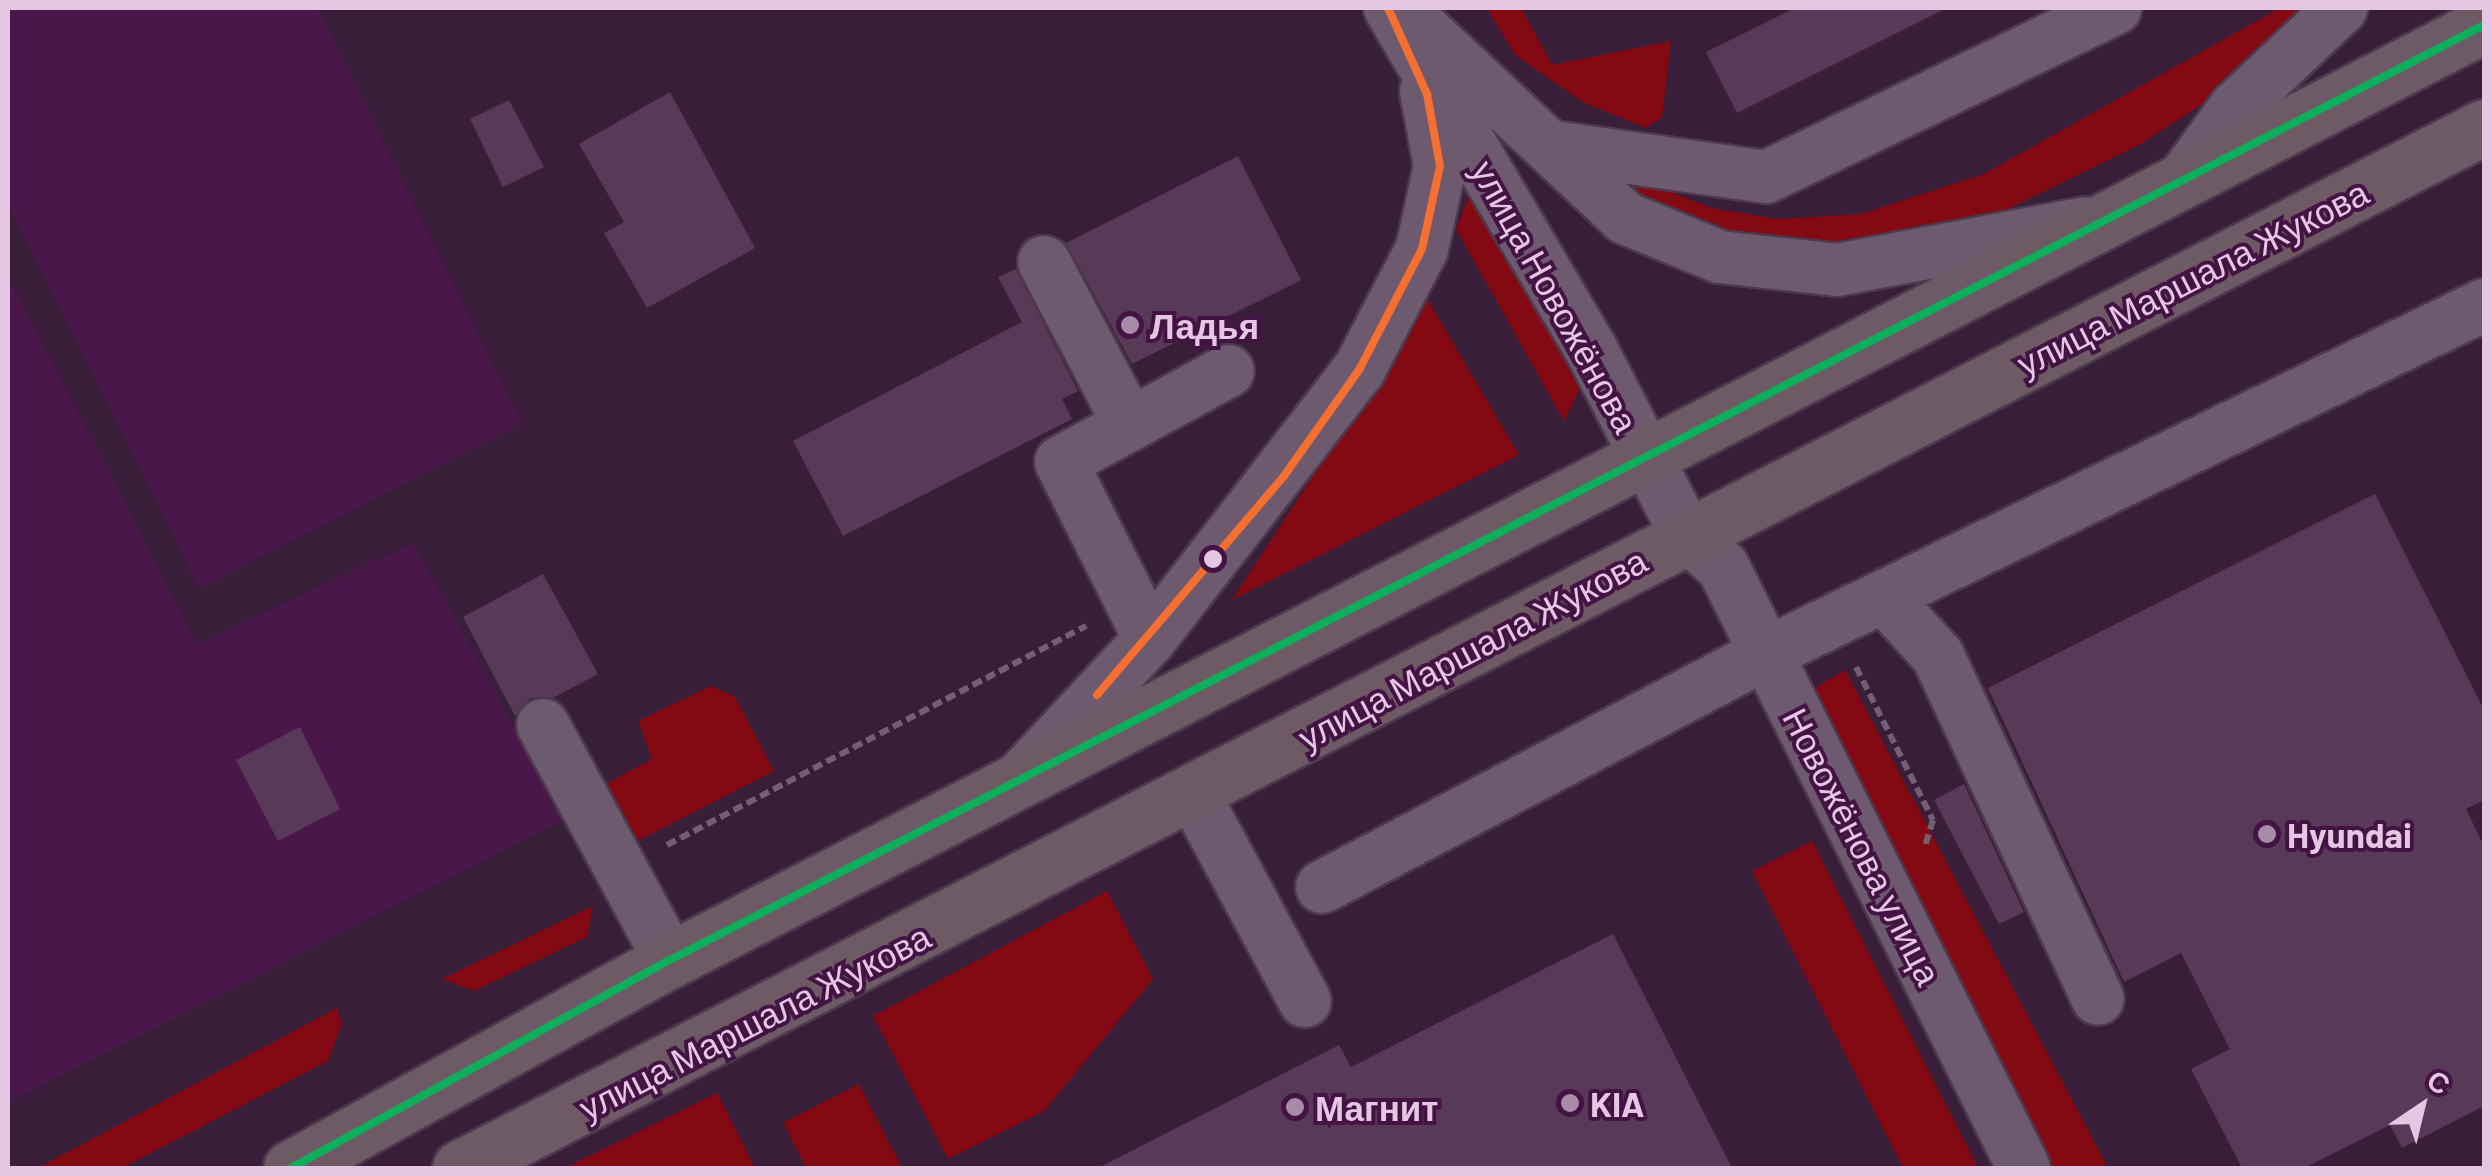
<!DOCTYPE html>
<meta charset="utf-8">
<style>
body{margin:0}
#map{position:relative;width:2492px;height:1176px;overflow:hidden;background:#381e38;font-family:Barlow,sans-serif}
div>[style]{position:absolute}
.built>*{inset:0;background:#491749}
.green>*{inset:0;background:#830912}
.building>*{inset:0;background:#593958}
.path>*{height:6px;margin-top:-3px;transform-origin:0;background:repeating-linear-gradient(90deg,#725f71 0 10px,transparent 0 15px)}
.roads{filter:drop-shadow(2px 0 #4d394d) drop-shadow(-2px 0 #4d394d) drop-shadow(0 2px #4d394d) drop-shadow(0 -2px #4d394d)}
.minor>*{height:52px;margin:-26px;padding:0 26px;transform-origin:26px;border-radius:26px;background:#6e5a6e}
.major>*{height:55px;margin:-27.5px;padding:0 27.5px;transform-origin:27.5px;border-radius:27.5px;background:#6e5a64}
.bus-1>*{height:8px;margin:-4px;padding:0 4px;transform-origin:4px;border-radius:4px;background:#0daf5c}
.bus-2>*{height:8px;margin:-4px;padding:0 4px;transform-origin:4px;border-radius:4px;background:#f46f30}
.dots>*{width:28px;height:28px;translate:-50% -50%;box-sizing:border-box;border:5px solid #431343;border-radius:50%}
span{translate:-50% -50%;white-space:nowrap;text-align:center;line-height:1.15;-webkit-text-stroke:8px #431343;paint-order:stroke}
.street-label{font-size:35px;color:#e5c7e3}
.poi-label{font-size:35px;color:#e5c7e3;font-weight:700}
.left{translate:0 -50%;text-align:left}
.frame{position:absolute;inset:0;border:10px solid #e5c7e3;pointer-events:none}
.north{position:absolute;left:2372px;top:1056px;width:100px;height:100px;-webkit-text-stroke:8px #431343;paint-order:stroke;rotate:35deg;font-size:28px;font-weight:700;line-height:40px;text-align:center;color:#e5c7e3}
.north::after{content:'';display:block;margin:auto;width:35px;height:45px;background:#e5c7e3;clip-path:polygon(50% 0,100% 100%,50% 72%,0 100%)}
</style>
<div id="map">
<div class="built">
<i style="clip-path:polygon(8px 8px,317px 8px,522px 423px,199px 589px,8px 206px)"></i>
<i style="clip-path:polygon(8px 276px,197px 644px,413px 543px,565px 819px,8px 1103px)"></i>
</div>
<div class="green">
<i style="clip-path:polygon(1487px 8px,1521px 8px,1552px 65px,1671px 41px,1662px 117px,1646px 128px,1584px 103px,1515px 55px)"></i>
<i style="clip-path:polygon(2280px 8px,2351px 8px,2139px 145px,1975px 225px,1837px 256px,1714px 243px,1625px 203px,1622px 173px,1711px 208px,1777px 219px,1861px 214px,1984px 174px)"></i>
<i style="clip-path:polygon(1473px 185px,1583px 382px,1564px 421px,1456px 229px)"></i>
<i style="clip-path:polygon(1417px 282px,1519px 455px,1232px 600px,1368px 392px)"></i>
<i style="clip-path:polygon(1845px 670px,2108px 1168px,2044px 1168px,1805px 694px)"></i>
<i style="clip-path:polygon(711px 686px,735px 697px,774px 771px,618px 851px,595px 790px,652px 759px,638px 721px)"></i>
<i style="clip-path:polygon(1812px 841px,1978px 1168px,1903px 1168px,1752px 871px)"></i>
<i style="clip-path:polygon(1107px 891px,1153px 979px,1044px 1111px,948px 1159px,873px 1016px)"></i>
<i style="clip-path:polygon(593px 906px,587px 937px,474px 991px,442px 979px)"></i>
<i style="clip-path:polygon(337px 1008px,342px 1024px,328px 1061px,122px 1168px,38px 1168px)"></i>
<i style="clip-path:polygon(859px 1084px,902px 1168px,806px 1168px,783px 1123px)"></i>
<i style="clip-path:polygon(717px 1093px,755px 1168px,565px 1168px)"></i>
</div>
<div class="building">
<i style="clip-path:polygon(1795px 8px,1947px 8px,1737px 113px,1706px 52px)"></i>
<i style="clip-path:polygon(670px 92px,755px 248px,647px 308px,604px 233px,624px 222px,579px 144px)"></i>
<i style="clip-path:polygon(509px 100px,544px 167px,503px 187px,470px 119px)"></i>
<i style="clip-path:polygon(1238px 156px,1301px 280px,1132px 364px,1066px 243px)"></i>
<i style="clip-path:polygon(1016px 269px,1078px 391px,1062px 399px,1072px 419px,843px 536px,793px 441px,1022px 322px,998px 277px)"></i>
<i style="clip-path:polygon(2375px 494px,2484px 710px,2484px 800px,2466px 809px,2484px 846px,2484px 1106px,2402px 1148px,2390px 1125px,2304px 1168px,2242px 1168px,2191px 1069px,2230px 1049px,2181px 953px,2124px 982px,1988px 688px)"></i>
<i style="clip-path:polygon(543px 574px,598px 674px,553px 698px,530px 698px,515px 716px,463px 617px)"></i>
<i style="clip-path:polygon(300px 727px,340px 809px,278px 841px,236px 760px)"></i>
<i style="clip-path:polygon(1964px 784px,2024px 912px,1999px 924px,1934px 800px)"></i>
<i style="clip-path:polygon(1613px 934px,1732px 1168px,1098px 1168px,1339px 1045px,1351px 1067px)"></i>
</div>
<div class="path">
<i style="left:1856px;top:667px;width:171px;rotate:63.3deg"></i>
<i style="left:1933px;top:820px;width:30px;rotate:107deg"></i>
<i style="left:667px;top:845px;width:473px;rotate:-27.6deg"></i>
</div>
<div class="roads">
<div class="minor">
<i style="left:1390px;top:8px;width:396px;rotate:59.5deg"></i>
<i style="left:1591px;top:349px;width:210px;rotate:62.8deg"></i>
<i style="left:1687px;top:536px;width:48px;rotate:40.7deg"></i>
<i style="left:1723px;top:567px;width:672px;rotate:63.4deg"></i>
<i style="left:1421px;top:27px;width:279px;rotate:43.1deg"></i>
<i style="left:1625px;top:218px;width:103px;rotate:22.3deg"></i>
<i style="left:1720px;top:257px;width:118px;rotate:6.3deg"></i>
<i style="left:1837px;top:270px;width:252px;rotate:-10.7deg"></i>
<i style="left:1553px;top:147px;width:215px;rotate:8deg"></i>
<i style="left:1766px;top:177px;width:388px;rotate:-25.8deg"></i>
<i style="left:2187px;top:174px;width:82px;rotate:-54deg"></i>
<i style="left:2235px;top:108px;width:146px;rotate:-43.3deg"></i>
<i style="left:1044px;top:262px;width:184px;rotate:62.2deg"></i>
<i style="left:1885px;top:598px;width:79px;rotate:47.6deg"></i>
<i style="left:1938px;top:656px;width:378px;rotate:65deg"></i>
<i style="left:1150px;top:639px;width:198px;rotate:-116.7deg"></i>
<i style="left:1061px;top:462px;width:190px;rotate:-28.6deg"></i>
<i style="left:543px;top:725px;width:267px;rotate:61.6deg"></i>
<i style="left:1025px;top:773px;width:183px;rotate:-47deg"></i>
<i style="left:1150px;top:639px;width:341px;rotate:-52.2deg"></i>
<i style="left:1359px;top:370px;width:136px;rotate:-62.5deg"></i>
<i style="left:1422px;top:249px;width:85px;rotate:-77.8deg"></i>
<i style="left:1440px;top:166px;width:76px;rotate:-100.6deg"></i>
<i style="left:1194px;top:795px;width:234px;rotate:61.7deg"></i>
<i style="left:1322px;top:887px;width:503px;rotate:-27.74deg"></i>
<i style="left:1767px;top:653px;width:797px;rotate:-25.89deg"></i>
</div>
<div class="major">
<i style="left:291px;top:1168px;width:432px;rotate:-28.8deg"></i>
<i style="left:670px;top:960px;width:2041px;rotate:-27.27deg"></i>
<i style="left:460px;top:1168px;width:2276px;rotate:-27.22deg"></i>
</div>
</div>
<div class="bus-1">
<i style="left:291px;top:1168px;width:432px;rotate:-28.8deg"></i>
<i style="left:670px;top:960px;width:2041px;rotate:-27.27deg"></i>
</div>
<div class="bus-2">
<i style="left:1097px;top:695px;width:288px;rotate:-49.5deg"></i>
<i style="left:1284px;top:476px;width:130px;rotate:-54.7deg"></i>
<i style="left:1359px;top:370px;width:136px;rotate:-62.5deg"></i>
<i style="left:1422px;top:249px;width:85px;rotate:-77.8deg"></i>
<i style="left:1440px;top:166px;width:73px;rotate:-100.2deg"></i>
<i style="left:1427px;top:94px;width:94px;rotate:-114.4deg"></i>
</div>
<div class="dots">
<i style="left:1130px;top:325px;background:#a88ca7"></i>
<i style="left:1213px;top:559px;background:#e5c7e3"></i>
<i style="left:2267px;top:834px;background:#a88ca7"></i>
<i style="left:1570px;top:1103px;background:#a88ca7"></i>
<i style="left:1295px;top:1107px;background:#a88ca7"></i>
</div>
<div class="street-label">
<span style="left:2192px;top:277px;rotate:-27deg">улица Маршала Жукова</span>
<span style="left:1556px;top:296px;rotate:61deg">улица Новожёнова</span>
<span style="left:1472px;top:648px;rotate:-28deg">улица Маршала Жукова</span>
<span style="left:1863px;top:846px;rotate:63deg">Новожёнова улица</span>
<span style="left:754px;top:1021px;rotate:-27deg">улица Маршала Жукова</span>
</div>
<div class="poi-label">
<span class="left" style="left:1150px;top:325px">Ладья</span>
<span class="left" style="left:2287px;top:834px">Hyundai</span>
<span class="left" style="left:1590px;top:1103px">KIA</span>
<span class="left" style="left:1315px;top:1107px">Магнит</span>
</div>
<div class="frame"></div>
<div class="north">С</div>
</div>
